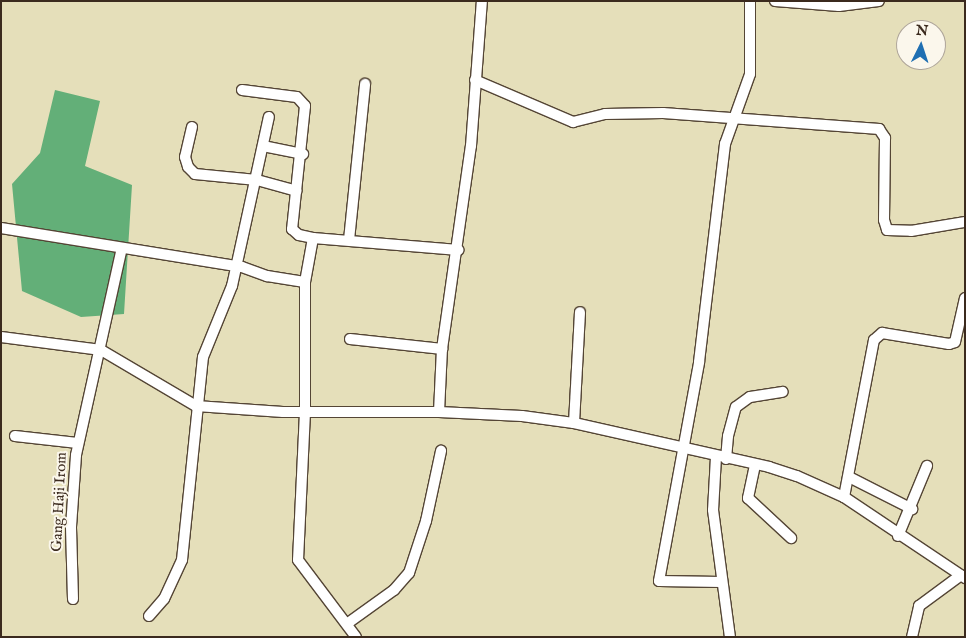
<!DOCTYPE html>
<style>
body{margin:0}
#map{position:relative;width:966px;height:638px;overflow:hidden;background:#e5dfba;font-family:"IM FELL English",serif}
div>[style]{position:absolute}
.forest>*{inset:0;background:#63af78}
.roads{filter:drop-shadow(1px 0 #544535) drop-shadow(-1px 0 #544535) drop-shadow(0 1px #544535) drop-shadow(0 -1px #544535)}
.street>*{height:10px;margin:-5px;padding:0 5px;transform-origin:5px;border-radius:5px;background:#fff}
span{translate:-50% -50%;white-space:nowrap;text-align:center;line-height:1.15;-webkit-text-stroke:4px #fbf7ec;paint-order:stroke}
.street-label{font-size:15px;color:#3b2a1e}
.frame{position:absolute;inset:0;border:2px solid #3b2a1e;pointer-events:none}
.north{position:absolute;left:896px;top:20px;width:50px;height:50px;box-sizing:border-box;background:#fbf7ec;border:1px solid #aea59a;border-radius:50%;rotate:4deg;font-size:14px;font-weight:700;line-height:20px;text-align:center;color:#3b2a1e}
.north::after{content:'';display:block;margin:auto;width:18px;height:22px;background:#1f6fb2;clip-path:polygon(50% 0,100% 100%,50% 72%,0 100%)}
</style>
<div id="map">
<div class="forest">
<i style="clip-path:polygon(55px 90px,100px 101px,85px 166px,132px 185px,124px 314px,81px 317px,22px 291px,12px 184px,40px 153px)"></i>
</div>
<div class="roads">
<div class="street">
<i style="left:775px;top:1px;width:64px;rotate:4.5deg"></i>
<i style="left:839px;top:6px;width:40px;rotate:-7.1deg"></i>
<i style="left:475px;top:80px;width:107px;rotate:23.2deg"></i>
<i style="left:573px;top:122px;width:33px;rotate:-14deg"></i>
<i style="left:605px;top:114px;width:58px;rotate:-1deg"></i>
<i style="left:663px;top:113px;width:217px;rotate:4.2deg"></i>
<i style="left:879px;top:129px;width:11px;rotate:56deg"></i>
<i style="left:885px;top:138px;width:82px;rotate:90.7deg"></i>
<i style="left:884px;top:220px;width:10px;rotate:73deg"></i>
<i style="left:887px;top:230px;width:24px;rotate:2deg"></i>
<i style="left:911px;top:231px;width:55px;rotate:-9.5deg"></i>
<i style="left:242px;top:90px;width:55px;rotate:7.3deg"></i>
<i style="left:297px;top:97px;width:12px;rotate:48deg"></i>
<i style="left:305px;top:106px;width:124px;rotate:96deg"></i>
<i style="left:292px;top:229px;width:9px;rotate:41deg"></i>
<i style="left:299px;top:235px;width:14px;rotate:12deg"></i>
<i style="left:313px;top:238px;width:45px;rotate:100.3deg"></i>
<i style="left:192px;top:127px;width:31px;rotate:103deg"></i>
<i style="left:185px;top:157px;width:10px;rotate:73deg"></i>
<i style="left:188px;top:167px;width:10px;rotate:45deg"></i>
<i style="left:195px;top:174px;width:62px;rotate:5.5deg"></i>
<i style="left:257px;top:180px;width:41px;rotate:15.4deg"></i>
<i style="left:263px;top:146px;width:41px;rotate:11.3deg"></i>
<i style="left:1px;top:228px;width:244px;rotate:9.2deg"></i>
<i style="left:242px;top:267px;width:27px;rotate:20deg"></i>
<i style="left:267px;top:276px;width:38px;rotate:9deg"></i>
<i style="left:305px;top:282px;width:130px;rotate:90deg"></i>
<i style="left:305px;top:412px;width:148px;rotate:92.7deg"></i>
<i style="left:298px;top:560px;width:96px;rotate:53deg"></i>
<i style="left:313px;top:238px;width:146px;rotate:4.7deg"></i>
<i style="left:349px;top:240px;width:157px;rotate:-84.1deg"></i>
<i style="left:1px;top:337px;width:101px;rotate:7.4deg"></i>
<i style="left:101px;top:350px;width:110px;rotate:30.5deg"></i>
<i style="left:196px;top:406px;width:87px;rotate:3.9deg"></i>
<i style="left:283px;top:412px;width:156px"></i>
<i style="left:439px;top:412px;width:83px;rotate:2.8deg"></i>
<i style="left:522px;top:416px;width:52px;rotate:7.7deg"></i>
<i style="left:574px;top:423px;width:200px;rotate:12.7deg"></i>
<i style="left:769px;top:467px;width:29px;rotate:18deg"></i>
<i style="left:797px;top:476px;width:51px;rotate:24.1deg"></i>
<i style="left:844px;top:497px;width:146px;rotate:33.8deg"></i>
<i style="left:350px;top:339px;width:93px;rotate:6.2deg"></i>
<i style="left:439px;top:412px;width:63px;rotate:-87.3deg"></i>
<i style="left:442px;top:349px;width:205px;rotate:-81.9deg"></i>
<i style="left:471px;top:146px;width:145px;rotate:-85.7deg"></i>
<i style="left:574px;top:423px;width:111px;rotate:-86.9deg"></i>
<i style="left:15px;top:436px;width:63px;rotate:6.3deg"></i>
<i style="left:716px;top:457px;width:53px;rotate:93.2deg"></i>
<i style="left:713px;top:510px;width:128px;rotate:82.4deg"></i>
<i style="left:726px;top:459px;width:23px;rotate:-85deg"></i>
<i style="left:728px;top:436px;width:30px;rotate:-75deg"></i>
<i style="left:736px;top:407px;width:17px;rotate:-36deg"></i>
<i style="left:750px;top:397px;width:33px;rotate:-9deg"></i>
<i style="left:755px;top:465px;width:34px;rotate:102deg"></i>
<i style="left:748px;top:498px;width:59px;rotate:42.9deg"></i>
<i style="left:849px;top:477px;width:71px;rotate:26.9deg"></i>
<i style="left:844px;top:497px;width:160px;rotate:-79.2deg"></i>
<i style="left:874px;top:340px;width:11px;rotate:-41deg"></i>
<i style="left:882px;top:333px;width:68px;rotate:9.3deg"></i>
<i style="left:949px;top:344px;width:6px;rotate:-18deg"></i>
<i style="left:955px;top:342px;width:45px;rotate:-77.2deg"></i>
<i style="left:898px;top:536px;width:76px;rotate:-67.5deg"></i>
<i style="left:721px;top:582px;width:62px;rotate:-179.1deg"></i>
<i style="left:659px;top:581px;width:223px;rotate:-79.6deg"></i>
<i style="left:699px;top:362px;width:220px;rotate:-83.2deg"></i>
<i style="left:725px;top:144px;width:74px;rotate:-70.3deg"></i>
<i style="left:750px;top:74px;width:73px;rotate:-90deg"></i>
<i style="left:73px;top:599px;width:72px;rotate:-91.6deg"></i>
<i style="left:71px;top:527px;width:72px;rotate:-86deg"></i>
<i style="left:76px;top:455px;width:212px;rotate:-77.5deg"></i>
<i style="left:149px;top:616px;width:23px;rotate:-49deg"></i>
<i style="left:164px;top:599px;width:43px;rotate:-65.2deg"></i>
<i style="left:182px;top:560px;width:204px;rotate:-84.1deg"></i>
<i style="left:203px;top:357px;width:77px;rotate:-67.8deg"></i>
<i style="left:232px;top:286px;width:173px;rotate:-77.7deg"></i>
<i style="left:348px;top:623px;width:57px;rotate:-35.7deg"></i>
<i style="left:394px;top:590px;width:23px;rotate:-49deg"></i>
<i style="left:409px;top:573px;width:55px;rotate:-71.9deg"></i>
<i style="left:426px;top:521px;width:72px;rotate:-77.9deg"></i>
<i style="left:912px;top:637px;width:32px;rotate:-77deg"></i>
<i style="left:919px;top:606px;width:52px;rotate:-36.4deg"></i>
</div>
</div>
<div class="street-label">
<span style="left:59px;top:502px;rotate:-87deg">Gang Haji Irom</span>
</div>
<div class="frame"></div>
<div class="north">N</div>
</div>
